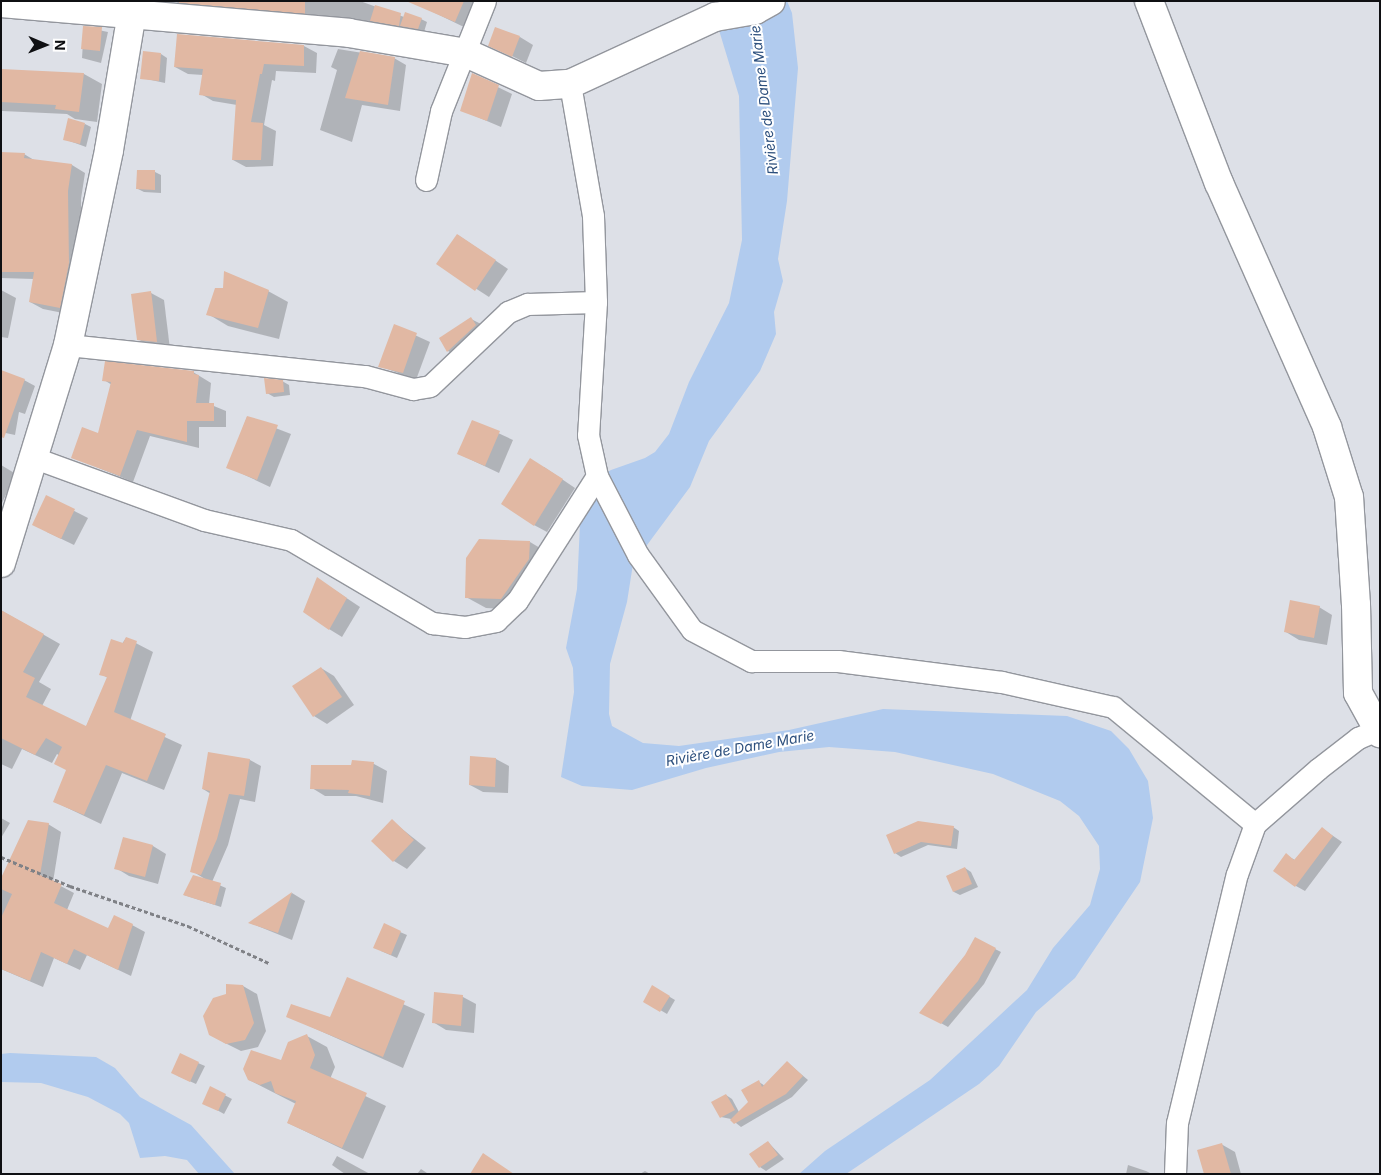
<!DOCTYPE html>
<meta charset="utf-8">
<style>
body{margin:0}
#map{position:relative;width:1381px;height:1175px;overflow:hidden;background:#dde0e7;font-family:Inter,sans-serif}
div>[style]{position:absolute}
.water>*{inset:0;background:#b1cbee}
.shadow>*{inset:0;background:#0003}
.building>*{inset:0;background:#e1b8a3}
.path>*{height:3px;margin-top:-1.5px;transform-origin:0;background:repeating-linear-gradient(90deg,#7f8186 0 4px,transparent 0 6.5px)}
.roads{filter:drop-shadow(1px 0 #93969d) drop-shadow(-1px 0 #93969d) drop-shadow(0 1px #93969d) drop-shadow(0 -1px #93969d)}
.minor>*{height:21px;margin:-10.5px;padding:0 10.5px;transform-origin:10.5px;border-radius:10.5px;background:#fff}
.tertiary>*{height:28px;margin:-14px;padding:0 14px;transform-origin:14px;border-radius:14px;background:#fff}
span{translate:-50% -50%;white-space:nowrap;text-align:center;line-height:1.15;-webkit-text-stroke:4px #fff;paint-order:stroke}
.water-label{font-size:14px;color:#2c4f7d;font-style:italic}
.frame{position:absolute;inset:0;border:2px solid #0f1013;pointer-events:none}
.north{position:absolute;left:20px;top:20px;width:50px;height:50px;-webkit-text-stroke:4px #fff;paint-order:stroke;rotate:91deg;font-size:14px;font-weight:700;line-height:20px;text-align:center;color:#0f1013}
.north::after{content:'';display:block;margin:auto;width:18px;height:22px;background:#0f1013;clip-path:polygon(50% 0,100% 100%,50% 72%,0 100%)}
</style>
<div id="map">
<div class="water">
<i style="clip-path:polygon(714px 1px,787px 1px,792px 13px,798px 68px,787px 201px,778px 259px,783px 281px,774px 312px,776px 334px,760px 371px,709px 441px,690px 487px,633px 564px,627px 602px,610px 664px,609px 714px,612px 726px,643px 743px,679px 746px,789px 730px,883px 709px,1067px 716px,1111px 731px,1129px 749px,1148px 781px,1153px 818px,1140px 882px,1075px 978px,1036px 1012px,999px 1066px,979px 1084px,846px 1174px,799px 1174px,825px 1151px,930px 1080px,1027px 990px,1053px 948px,1090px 905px,1100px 869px,1099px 846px,1079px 816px,1060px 801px,993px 774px,895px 752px,829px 747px,779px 752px,706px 768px,632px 790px,582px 786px,561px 777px,574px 692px,573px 668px,566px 648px,577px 589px,581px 502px,590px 482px,611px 470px,645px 458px,655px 452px,669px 434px,689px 382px,729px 303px,742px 240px,739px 96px,715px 17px)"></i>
<i style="clip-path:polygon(10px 1053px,96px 1057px,115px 1068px,140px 1097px,191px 1125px,235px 1174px,199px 1174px,187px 1160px,165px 1156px,140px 1158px,129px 1123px,120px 1114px,88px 1097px,41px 1083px,1px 1082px,1px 1054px)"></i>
</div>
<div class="shadow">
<i style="clip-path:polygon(360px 1px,404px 17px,421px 19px,427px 22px,424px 32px,186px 7px,176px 2px)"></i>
<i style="clip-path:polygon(433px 1px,483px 1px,470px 30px,429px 10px)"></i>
<i style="clip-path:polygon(84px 27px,108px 32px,101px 63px,82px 58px)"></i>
<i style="clip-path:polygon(520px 37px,533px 45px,526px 63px,490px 45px)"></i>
<i style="clip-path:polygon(304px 46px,317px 53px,316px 73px,276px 71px,275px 81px,272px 80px,264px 125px,276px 131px,273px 166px,246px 167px,233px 160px,237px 105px,213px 101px,201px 94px,203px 75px,188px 74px,175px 67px)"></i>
<i style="clip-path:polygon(338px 49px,394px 58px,406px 65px,400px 111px,362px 105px,352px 142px,320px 130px,337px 70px,331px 67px)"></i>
<i style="clip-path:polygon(161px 54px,167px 58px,165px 83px,142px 78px)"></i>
<i style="clip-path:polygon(1px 70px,84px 74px,102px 84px,97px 122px,75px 119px,67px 114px,2px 111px)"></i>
<i style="clip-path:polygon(473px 75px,512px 94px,501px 127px,461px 110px)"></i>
<i style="clip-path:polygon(85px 124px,91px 127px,86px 147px,64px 139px)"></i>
<i style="clip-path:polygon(1px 154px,24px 154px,34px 160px,72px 165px,85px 173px,81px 199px,82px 271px,73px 315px,43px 309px,30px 302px,34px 279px,1px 278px)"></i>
<i style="clip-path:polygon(155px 172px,161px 175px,161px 193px,144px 192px,138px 189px)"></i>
<i style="clip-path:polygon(458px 235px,508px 269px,489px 297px,438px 264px)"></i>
<i style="clip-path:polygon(1px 290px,16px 298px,8px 338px,1px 337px)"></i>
<i style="clip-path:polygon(268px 291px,288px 302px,279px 339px,228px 326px,208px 314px)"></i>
<i style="clip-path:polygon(151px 293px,164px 300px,170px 349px,151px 347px,138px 339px)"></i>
<i style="clip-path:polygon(471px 319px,485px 326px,462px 359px,448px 351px,440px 339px)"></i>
<i style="clip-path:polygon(395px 326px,430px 342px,416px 380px,380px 366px)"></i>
<i style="clip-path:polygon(193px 372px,211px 383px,209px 404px,226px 411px,226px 427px,199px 427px,199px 448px,150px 436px,133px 482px,72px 457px,99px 435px,112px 385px,104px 380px)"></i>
<i style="clip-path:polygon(24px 380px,35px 386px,25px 414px,19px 412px,15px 435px,1px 432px)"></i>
<i style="clip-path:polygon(282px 381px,289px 385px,290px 395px,274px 397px,267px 393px)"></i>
<i style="clip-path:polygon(247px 417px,291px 434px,270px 487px,228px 467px)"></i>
<i style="clip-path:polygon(472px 421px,513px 440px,499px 473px,459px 454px)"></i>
<i style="clip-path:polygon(1px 465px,16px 474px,1px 505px)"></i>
<i style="clip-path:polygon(544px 467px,575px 488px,547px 532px,534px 525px)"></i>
<i style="clip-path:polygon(47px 497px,88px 518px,74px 545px,47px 532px)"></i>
<i style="clip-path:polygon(530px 542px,550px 554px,521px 610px,486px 608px,466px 597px)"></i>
<i style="clip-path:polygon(318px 579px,360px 607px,342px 637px,329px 629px)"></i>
<i style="clip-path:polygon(1319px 607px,1332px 615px,1327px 645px,1299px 640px,1286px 632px)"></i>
<i style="clip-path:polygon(2px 611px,60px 644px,39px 682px,51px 689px,42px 706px,86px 727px,108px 678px,101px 674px,126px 638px,153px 652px,130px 721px,182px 745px,164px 790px,122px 773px,101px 824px,55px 802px,68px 771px,60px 756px,57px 754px,52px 763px,22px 749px,12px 769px,1px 764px)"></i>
<i style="clip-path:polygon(321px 668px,334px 676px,354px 705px,327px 724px,314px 716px)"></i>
<i style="clip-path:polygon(209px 753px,250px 760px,261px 766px,255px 802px,240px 799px,228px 845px,212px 882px,226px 888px,221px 907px,184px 895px,205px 879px,192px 871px,211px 794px,203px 789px)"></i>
<i style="clip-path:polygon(471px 758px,496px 759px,509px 766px,508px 793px,483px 792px,470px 785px)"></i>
<i style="clip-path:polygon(353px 761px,374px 764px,387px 771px,383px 803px,356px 796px,325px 796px,312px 788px,352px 767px)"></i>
<i style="clip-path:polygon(1px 818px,10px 823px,1px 838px)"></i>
<i style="clip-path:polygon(392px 821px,426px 848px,407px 869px,394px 861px)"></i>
<i style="clip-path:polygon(48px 824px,61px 832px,53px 882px,74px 893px,67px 910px,109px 930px,132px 925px,145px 932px,131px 976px,87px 955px,80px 970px,54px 958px,43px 987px,1px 969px,1px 878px)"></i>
<i style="clip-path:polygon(953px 827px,959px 831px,957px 849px,928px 845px,901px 857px,895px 853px)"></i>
<i style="clip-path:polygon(1323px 829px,1342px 842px,1305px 891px,1296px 886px,1286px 855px,1295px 860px)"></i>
<i style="clip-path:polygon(123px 839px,153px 846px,166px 854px,158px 884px,129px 876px,116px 868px)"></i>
<i style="clip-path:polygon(965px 868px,971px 872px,978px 887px,960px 895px,954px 892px,947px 876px)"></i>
<i style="clip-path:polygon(292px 893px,305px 901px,292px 940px,250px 923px)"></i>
<i style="clip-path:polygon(400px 932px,407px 935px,397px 958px,381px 951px)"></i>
<i style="clip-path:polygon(995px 949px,1001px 952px,984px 984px,948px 1027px,921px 1012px)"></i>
<i style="clip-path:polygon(347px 979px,425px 1014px,403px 1068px,287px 1016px,331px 1019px)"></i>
<i style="clip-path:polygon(243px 986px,257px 994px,266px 1031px,258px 1047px,241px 1051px,223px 1042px,227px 995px)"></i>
<i style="clip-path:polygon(653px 987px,675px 1000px,667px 1014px,645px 1001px)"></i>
<i style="clip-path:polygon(436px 994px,463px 997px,476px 1004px,474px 1033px,446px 1030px,433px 1022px)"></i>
<i style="clip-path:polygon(307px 1036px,327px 1047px,335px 1067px,330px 1079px,386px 1106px,363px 1159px,288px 1123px,296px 1104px,249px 1080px,281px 1062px)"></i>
<i style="clip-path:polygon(198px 1063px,205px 1066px,196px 1084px,178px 1076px)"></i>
<i style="clip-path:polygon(788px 1063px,808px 1080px,792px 1097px,741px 1127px,731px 1119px,721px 1117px,726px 1095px,732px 1099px,739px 1112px,749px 1102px,759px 1082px,765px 1086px)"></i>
<i style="clip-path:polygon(211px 1088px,232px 1099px,224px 1114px,208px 1105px)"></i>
<i style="clip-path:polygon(768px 1142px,784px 1159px,766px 1171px,760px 1167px)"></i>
<i style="clip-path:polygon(1221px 1144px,1235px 1152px,1241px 1174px,1206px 1174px)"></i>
<i style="clip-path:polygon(337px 1156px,370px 1174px,345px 1174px,332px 1165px)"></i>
<i style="clip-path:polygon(1128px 1165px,1146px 1171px,1152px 1174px,1126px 1174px)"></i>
<i style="clip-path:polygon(421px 1169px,427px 1173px,428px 1174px,417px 1174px)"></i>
<i style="clip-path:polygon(645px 1171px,650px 1174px,640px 1174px)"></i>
</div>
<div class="building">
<i style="clip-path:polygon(179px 1px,305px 1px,305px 14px,179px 3px)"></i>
<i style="clip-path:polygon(406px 1px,464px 1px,455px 22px)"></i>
<i style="clip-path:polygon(375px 5px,401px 13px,399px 26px,370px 21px)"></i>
<i style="clip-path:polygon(405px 12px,422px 18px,418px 29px,400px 26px)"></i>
<i style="clip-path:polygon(83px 26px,102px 27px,100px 51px,81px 49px)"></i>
<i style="clip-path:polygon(495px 27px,520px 36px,512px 57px,488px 46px)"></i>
<i style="clip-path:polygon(177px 34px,304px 45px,304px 66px,264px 64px,262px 74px,260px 74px,251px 122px,263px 123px,261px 160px,232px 160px,236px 100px,199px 95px,203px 69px,174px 67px)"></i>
<i style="clip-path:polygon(143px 51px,161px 53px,159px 81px,140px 79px)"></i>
<i style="clip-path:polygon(360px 51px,395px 57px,388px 105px,345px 98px)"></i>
<i style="clip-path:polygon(1px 69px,84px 73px,79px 112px,55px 109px,56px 105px,1px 102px)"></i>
<i style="clip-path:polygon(472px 73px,499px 85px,487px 121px,460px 111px)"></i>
<i style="clip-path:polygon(68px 118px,85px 123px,80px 144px,63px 140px)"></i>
<i style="clip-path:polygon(1px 152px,25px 153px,24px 158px,72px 164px,68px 191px,69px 263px,60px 308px,29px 302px,34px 272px,1px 272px)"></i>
<i style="clip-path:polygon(137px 170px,155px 170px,155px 190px,136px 189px)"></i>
<i style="clip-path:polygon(457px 234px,496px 260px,475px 291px,436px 264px)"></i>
<i style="clip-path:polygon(224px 271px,269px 290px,258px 328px,206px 315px,215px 288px,223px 288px)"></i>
<i style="clip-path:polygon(151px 291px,153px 307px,157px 342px,137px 340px,131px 294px)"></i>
<i style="clip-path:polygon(471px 317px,476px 325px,447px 352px,439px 338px)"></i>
<i style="clip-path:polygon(394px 324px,417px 333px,403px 373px,378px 367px)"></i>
<i style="clip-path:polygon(105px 361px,194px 371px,194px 374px,199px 375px,196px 403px,214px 403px,214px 421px,187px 421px,187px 442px,137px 430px,120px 476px,71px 458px,82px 427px,98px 433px,111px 382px,102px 381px)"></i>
<i style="clip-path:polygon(1px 370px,25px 379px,4px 438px,1px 437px)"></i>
<i style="clip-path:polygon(264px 378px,283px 380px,284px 392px,266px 394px)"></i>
<i style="clip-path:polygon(247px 416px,278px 425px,257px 480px,226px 468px)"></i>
<i style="clip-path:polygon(472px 420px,500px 431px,485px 466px,457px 454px)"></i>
<i style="clip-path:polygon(530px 458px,563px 479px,534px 526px,501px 504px)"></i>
<i style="clip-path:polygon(46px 495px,75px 509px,61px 539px,32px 525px)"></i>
<i style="clip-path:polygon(479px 539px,530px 541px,529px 559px,501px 599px,465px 598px,466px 558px)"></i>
<i style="clip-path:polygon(317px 577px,347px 598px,329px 630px,303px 612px)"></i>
<i style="clip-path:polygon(1290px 600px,1320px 606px,1314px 638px,1284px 632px)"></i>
<i style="clip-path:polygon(1px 610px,44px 634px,23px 672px,35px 678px,26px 697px,86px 726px,107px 677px,99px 675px,111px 639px,123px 643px,126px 637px,137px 641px,114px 712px,166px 734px,147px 781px,106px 765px,84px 815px,53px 802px,66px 770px,54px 764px,62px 747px,46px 738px,35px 755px,1px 738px)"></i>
<i style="clip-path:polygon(321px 667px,342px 697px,313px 717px,292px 686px)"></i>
<i style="clip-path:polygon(208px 752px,250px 759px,244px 796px,229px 794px,217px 839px,201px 875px,190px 872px,210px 791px,202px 789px)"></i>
<i style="clip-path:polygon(470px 756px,496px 758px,495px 787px,469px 785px)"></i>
<i style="clip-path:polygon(352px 760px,374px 762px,370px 796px,348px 793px,349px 790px,310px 789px,311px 765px,351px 765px)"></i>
<i style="clip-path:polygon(392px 819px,414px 840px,393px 862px,371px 841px)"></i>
<i style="clip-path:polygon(28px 820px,49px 823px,40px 875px,62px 884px,54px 903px,108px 928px,114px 915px,133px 924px,118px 970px,74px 949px,67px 964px,41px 952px,30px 981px,1px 969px,1px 918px,12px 894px,1px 889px,1px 878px)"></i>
<i style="clip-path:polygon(918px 821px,954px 826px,951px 846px,921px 842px,894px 854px,886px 835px)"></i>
<i style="clip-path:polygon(1322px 827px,1333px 836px,1295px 887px,1273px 871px,1286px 853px,1294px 860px)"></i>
<i style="clip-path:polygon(123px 837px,153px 845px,145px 877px,114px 869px)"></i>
<i style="clip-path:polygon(965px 867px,972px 884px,953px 892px,946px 876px)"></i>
<i style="clip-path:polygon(193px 875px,221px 883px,215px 905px,183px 895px)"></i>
<i style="clip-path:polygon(292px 892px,278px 933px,248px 923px)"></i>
<i style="clip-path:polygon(384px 923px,401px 931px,391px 955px,373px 948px)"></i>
<i style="clip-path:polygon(975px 937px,996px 948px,978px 981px,941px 1024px,919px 1013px,965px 955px)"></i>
<i style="clip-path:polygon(347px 977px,405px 1001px,383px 1057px,286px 1017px,291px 1004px,330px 1017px)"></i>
<i style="clip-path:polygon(226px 984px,243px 985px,254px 1023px,245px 1040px,226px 1044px,209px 1035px,203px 1016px,213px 998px,226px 994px)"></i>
<i style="clip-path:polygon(652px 985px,670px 996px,660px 1012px,643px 1002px)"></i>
<i style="clip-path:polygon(434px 992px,463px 995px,461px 1026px,432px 1023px)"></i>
<i style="clip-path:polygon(307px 1034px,315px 1055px,310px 1068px,367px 1093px,342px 1148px,287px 1123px,296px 1101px,275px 1093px,271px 1081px,260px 1085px,248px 1080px,243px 1069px,251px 1050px,281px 1060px,288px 1042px)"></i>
<i style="clip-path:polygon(180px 1053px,199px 1062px,190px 1082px,171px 1073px)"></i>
<i style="clip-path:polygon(787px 1061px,803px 1076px,786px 1094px,734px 1124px,730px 1120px,748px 1102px,741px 1090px,759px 1080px,762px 1087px)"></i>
<i style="clip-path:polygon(210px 1086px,226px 1094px,218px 1111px,202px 1104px)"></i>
<i style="clip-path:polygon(726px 1094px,735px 1110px,720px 1118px,711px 1102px)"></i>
<i style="clip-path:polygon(768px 1141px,778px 1155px,759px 1168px,749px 1154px)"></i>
<i style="clip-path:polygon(1222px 1143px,1231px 1174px,1204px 1174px,1197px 1150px)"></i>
<i style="clip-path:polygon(483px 1153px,514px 1174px,470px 1174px)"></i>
</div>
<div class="path">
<i style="left:1px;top:857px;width:75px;rotate:22.8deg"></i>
<i style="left:70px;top:886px;width:125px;rotate:18.7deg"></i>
<i style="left:188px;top:926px;width:89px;rotate:24.6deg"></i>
</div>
<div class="roads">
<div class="minor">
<i style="left:570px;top:84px;width:134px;rotate:80.1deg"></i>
<i style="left:593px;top:216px;width:86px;rotate:88deg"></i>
<i style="left:596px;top:302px;width:133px;rotate:93.4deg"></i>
<i style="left:588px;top:435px;width:42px;rotate:77.6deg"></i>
<i style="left:597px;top:476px;width:89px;rotate:62.6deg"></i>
<i style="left:638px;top:555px;width:92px;rotate:54.2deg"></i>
<i style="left:692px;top:630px;width:67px;rotate:27.7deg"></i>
<i style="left:751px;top:661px;width:87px"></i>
<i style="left:838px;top:661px;width:165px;rotate:7.3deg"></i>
<i style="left:1002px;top:682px;width:114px;rotate:12.7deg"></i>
<i style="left:1113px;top:707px;width:184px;rotate:39.5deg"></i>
<i style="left:426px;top:180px;width:71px;rotate:-77.7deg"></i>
<i style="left:441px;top:111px;width:118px;rotate:-68.2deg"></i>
<i style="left:68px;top:345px;width:299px;rotate:6deg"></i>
<i style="left:365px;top:376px;width:50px;rotate:15.2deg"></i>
<i style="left:413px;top:389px;width:17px;rotate:-10deg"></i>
<i style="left:430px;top:386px;width:108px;rotate:-43.5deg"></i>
<i style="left:508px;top:312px;width:21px;rotate:-23deg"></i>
<i style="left:527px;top:304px;width:69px;rotate:-1.7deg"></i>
<i style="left:32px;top:457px;width:183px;rotate:20.1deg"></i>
<i style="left:204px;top:520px;width:89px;rotate:12.9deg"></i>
<i style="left:291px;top:540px;width:164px;rotate:30.5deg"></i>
<i style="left:432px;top:623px;width:33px;rotate:7deg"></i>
<i style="left:465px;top:627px;width:32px;rotate:-11deg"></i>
<i style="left:496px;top:621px;width:29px;rotate:-44deg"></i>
<i style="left:517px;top:601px;width:148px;rotate:-57.4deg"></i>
<i style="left:1175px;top:1174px;width:51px;rotate:-87.8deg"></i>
<i style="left:1177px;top:1123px;width:256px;rotate:-76.5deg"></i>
<i style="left:1237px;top:874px;width:53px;rotate:-70.2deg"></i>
<i style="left:1255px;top:824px;width:84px;rotate:-41.1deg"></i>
<i style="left:1318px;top:769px;width:51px;rotate:-37.8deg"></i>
<i style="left:1358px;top:738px;width:21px;rotate:-23deg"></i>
</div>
<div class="tertiary">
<i style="left:1149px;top:1px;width:195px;rotate:69deg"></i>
<i style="left:1219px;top:183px;width:267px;rotate:66.1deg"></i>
<i style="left:1327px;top:427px;width:73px;rotate:72.6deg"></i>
<i style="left:1349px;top:497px;width:107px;rotate:86.3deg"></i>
<i style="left:1356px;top:604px;width:89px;rotate:88.7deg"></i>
<i style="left:1358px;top:693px;width:46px;rotate:61.2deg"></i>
<i style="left:1px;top:3px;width:349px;rotate:4.9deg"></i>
<i style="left:349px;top:33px;width:119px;rotate:9.7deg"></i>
<i style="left:466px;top:53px;width:80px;rotate:24.3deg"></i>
<i style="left:539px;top:86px;width:31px;rotate:-4deg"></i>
<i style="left:570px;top:84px;width:160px;rotate:-24.8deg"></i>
<i style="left:715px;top:17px;width:41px;rotate:-9.9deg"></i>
<i style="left:755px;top:10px;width:18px;rotate:-29deg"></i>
<i style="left:1px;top:563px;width:228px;rotate:-72.9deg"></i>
<i style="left:68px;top:345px;width:199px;rotate:-78.1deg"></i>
<i style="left:109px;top:150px;width:151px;rotate:-80.5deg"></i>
</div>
</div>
<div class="water-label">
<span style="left:764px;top:100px;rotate:-97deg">Rivière de Dame Marie</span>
<span style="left:740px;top:748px;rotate:-10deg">Rivière de Dame Marie</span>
</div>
<div class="frame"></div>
<div class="north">N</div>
</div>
